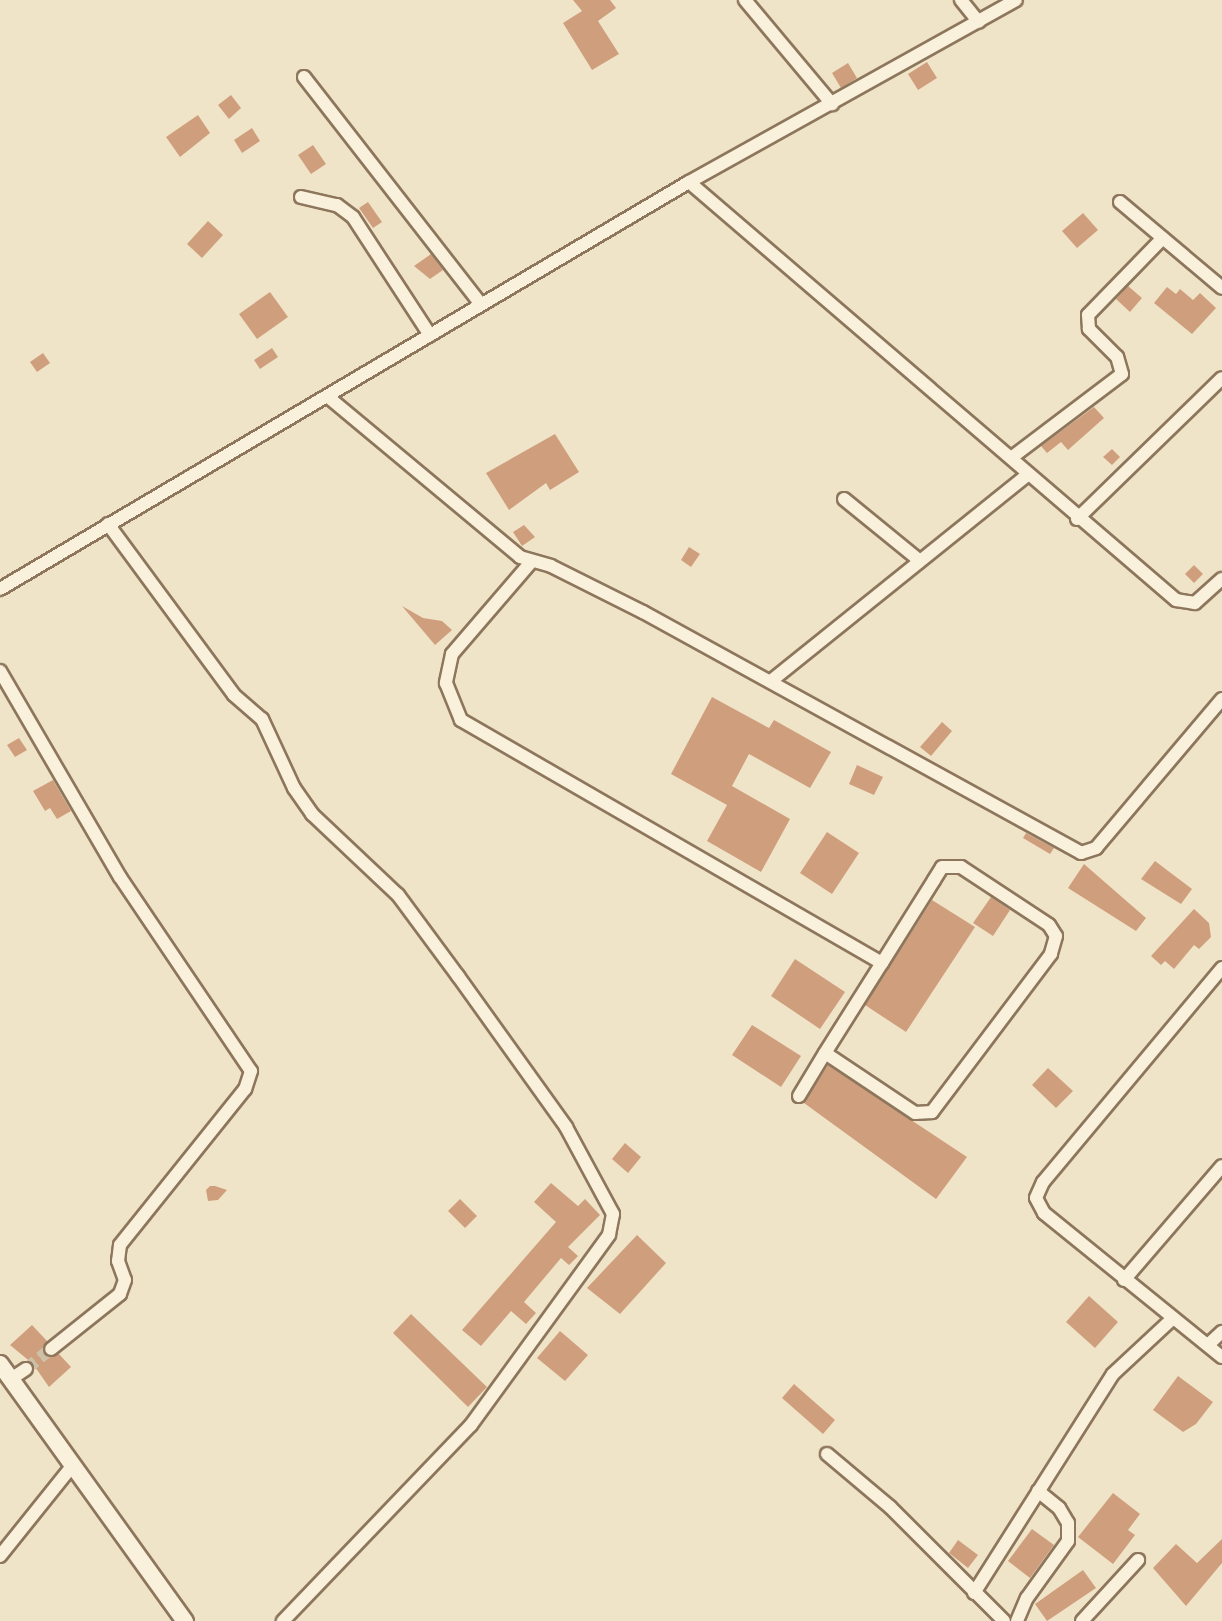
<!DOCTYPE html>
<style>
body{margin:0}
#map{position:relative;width:1222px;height:1621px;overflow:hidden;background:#f0e4c8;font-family:"Zilla Slab",serif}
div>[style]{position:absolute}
.building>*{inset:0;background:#cf9f7d}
.street-tunnel>*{height:12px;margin-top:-6px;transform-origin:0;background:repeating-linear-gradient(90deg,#ccc0a6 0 12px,transparent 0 18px)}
.roads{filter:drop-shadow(2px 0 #8d765c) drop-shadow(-2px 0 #8d765c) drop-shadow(0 2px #8d765c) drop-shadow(0 -2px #8d765c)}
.street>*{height:12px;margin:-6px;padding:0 6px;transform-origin:6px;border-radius:6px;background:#faf1dc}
.secondary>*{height:16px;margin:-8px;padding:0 8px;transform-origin:8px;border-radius:8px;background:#faf1dc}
span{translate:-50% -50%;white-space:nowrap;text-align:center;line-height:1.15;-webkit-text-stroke:7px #f7eed8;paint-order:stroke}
</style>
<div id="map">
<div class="building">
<i style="clip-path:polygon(573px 0,610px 0,616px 8px,598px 21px,619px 54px,592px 70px,563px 23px,582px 11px)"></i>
<i style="clip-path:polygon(927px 62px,937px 78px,918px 90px,908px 74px)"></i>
<i style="clip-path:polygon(848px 63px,857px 78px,841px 88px,832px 73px)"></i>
<i style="clip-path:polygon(231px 95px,241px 108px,229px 119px,218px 105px)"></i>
<i style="clip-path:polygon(198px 115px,210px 133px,180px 157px,166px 137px)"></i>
<i style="clip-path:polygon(252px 128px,260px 141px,242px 153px,234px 140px)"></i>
<i style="clip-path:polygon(313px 145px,326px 164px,311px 174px,298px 155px)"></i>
<i style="clip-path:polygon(368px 202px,382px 222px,373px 228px,359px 208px)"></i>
<i style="clip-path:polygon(1083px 213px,1098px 230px,1077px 248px,1062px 231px)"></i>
<i style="clip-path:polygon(208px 221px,223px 235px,202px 258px,187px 244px)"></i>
<i style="clip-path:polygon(431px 254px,443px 270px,430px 279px,414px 266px)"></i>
<i style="clip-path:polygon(1128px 286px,1142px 298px,1130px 312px,1116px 299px)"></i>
<i style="clip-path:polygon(1167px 287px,1176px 294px,1180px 289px,1193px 300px,1200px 293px,1216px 308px,1192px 334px,1154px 303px)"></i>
<i style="clip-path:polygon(270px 292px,288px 317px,257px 339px,239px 314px)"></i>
<i style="clip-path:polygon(272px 348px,278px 357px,260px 369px,254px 360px)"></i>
<i style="clip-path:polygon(43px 353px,50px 363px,37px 372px,30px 362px)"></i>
<i style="clip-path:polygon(1094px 407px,1104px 418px,1068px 450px,1061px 442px,1047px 453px,1041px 446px)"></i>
<i style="clip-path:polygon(555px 434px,579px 472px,550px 490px,546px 483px,509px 510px,486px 473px)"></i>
<i style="clip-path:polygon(1112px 449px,1120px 457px,1112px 465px,1103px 457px)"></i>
<i style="clip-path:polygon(524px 525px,535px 537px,522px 546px,513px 532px)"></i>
<i style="clip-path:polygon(689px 547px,700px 554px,691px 567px,681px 560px)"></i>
<i style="clip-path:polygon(1194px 565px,1203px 574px,1194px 583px,1185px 574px)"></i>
<i style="clip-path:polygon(402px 606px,423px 618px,442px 621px,452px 630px,435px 645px)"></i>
<i style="clip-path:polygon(712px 697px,769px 728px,774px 720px,831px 752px,810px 788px,749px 754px,732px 786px,790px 819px,761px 872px,707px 841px,727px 805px,671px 774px)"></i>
<i style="clip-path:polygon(942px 722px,952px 731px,931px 756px,920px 747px)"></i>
<i style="clip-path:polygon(19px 738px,27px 750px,15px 757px,7px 745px)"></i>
<i style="clip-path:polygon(857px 765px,883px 777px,874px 795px,849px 784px)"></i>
<i style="clip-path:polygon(53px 780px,71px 811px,57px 819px,50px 808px,45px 811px,33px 791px)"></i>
<i style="clip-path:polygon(827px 832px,859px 853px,832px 894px,800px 873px)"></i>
<i style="clip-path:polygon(1026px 833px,1054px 848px,1050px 854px,1023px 838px)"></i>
<i style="clip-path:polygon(1155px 861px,1192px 889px,1181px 904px,1141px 879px)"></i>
<i style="clip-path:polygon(1084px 864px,1146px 918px,1136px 931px,1068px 888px)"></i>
<i style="clip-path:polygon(991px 897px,1010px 910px,993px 936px,973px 923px)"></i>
<i style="clip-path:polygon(932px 900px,975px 927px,906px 1032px,865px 1005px)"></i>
<i style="clip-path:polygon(1194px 909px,1209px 923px,1211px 937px,1199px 949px,1194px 945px,1174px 969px,1165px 961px,1161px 965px,1151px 956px)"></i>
<i style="clip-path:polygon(795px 959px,845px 992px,820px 1029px,771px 996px)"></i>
<i style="clip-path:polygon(752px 1025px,801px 1056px,781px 1087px,732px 1055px)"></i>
<i style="clip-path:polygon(828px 1065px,967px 1157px,936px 1199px,804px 1103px)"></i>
<i style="clip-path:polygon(1048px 1068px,1073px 1091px,1056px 1108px,1032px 1085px)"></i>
<i style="clip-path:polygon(625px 1143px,641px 1157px,628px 1173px,612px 1159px)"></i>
<i style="clip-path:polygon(551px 1183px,578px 1206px,585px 1199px,600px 1215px,568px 1247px,578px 1256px,569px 1265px,561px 1258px,524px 1302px,536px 1313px,526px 1324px,511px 1311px,481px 1346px,462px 1330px,556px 1222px,534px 1202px)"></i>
<i style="clip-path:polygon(210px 1186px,215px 1186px,227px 1190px,218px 1200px,208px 1201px,206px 1190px)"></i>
<i style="clip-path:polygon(460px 1199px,477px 1216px,465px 1228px,448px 1211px)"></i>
<i style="clip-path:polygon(637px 1235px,666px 1263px,620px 1314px,587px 1288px)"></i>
<i style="clip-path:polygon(1089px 1296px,1118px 1322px,1095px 1348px,1066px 1322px)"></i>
<i style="clip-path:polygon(411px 1314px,487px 1387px,468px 1407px,393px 1333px)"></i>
<i style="clip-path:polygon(32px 1325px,47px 1341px,45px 1355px,59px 1354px,71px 1367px,49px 1387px,33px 1364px,10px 1345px)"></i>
<i style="clip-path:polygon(560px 1331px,588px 1355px,565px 1381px,537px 1358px)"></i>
<i style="clip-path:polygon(1178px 1376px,1213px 1402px,1196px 1424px,1183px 1432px,1153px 1410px)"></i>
<i style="clip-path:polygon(794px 1384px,835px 1420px,823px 1434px,782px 1398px)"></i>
<i style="clip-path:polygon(1113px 1493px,1140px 1514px,1128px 1530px,1135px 1535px,1113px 1564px,1078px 1537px)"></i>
<i style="clip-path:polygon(1032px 1529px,1054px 1545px,1030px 1578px,1008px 1561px)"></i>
<i style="clip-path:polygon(1222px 1539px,1222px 1563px,1186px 1606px,1153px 1568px,1176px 1544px,1197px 1563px)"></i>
<i style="clip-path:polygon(958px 1540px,978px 1555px,968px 1568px,949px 1553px)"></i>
<i style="clip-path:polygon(1083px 1570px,1096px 1588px,1047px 1621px,1035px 1604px)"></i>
</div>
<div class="street-tunnel">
<i style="left:26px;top:1369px;width:32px;rotate:-39deg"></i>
</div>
<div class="roads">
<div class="street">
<i style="left:745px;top:0;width:136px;rotate:50.1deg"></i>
<i style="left:961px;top:0;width:28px;rotate:51deg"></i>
<i style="left:304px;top:77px;width:288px;rotate:52.1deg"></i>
<i style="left:689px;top:182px;width:642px;rotate:40.64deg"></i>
<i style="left:1176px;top:600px;width:19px;rotate:9deg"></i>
<i style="left:1195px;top:603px;width:36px;rotate:-42deg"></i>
<i style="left:301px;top:197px;width:37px;rotate:13deg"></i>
<i style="left:337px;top:205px;width:20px;rotate:37deg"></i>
<i style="left:353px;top:217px;width:141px;rotate:56.9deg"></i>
<i style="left:1120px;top:202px;width:133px;rotate:40.1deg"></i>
<i style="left:327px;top:396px;width:251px;rotate:39.8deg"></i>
<i style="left:520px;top:557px;width:32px;rotate:16deg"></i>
<i style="left:551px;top:566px;width:103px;rotate:26.6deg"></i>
<i style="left:643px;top:612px;width:500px;rotate:28.8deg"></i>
<i style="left:1081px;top:853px;width:16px;rotate:-18deg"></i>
<i style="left:1096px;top:848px;width:195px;rotate:-49.8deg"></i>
<i style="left:1011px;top:458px;width:139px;rotate:-37.1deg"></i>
<i style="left:1122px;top:374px;width:18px;rotate:-106deg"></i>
<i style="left:1117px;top:357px;width:40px;rotate:-135deg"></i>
<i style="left:1089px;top:329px;width:14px;rotate:-94deg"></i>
<i style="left:1088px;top:315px;width:107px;rotate:-45.8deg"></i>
<i style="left:844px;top:499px;width:98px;rotate:39.2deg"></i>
<i style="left:1077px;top:519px;width:202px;rotate:-44.2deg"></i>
<i style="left:108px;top:524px;width:212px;rotate:53.6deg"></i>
<i style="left:234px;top:695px;width:37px;rotate:41deg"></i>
<i style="left:262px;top:719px;width:76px;rotate:65.1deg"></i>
<i style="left:294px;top:788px;width:32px;rotate:55deg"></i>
<i style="left:312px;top:814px;width:118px;rotate:43.3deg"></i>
<i style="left:398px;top:895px;width:101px;rotate:53.5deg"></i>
<i style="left:458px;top:976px;width:186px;rotate:54.4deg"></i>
<i style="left:566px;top:1127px;width:99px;rotate:61.6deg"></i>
<i style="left:613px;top:1214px;width:21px;rotate:101deg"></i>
<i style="left:609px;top:1235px;width:235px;rotate:126deg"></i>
<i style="left:471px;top:1425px;width:272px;rotate:133.8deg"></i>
<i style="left:532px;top:561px;width:123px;rotate:130.7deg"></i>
<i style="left:452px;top:654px;width:30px;rotate:102deg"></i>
<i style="left:446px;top:683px;width:40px;rotate:68deg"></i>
<i style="left:461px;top:720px;width:486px;rotate:30deg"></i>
<i style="left:0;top:589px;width:800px;rotate:-30.57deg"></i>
<i style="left:689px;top:182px;width:374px;rotate:-29.1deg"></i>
<i style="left:0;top:671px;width:238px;rotate:59.8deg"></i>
<i style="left:120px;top:877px;width:234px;rotate:56deg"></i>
<i style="left:251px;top:1071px;width:19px;rotate:108deg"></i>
<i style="left:245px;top:1089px;width:200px;rotate:128.7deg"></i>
<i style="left:120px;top:1245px;width:16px;rotate:97deg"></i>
<i style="left:118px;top:1261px;width:20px;rotate:70deg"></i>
<i style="left:125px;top:1280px;width:15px;rotate:110deg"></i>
<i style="left:120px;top:1294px;width:88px;rotate:141.4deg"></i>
<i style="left:771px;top:681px;width:330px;rotate:-38.8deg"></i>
<i style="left:1222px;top:968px;width:279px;rotate:129.9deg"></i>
<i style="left:1043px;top:1182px;width:17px;rotate:114deg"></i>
<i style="left:1036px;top:1198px;width:17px;rotate:62deg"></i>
<i style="left:1044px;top:1213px;width:229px;rotate:39deg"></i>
<i style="left:799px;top:1096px;width:50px;rotate:-58.8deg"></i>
<i style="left:825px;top:1053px;width:107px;rotate:-57.7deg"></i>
<i style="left:882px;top:963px;width:98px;rotate:-57.9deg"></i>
<i style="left:934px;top:880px;width:15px;rotate:-58deg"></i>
<i style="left:942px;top:867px;width:19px"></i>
<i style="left:961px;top:867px;width:105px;rotate:33.4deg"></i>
<i style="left:1049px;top:925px;width:13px;rotate:58deg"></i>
<i style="left:1056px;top:936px;width:19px;rotate:106deg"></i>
<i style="left:1051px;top:954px;width:198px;rotate:127deg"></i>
<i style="left:932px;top:1112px;width:17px;rotate:177deg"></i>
<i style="left:915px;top:1113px;width:108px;rotate:-146.3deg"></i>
<i style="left:1124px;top:1280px;width:150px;rotate:-49.3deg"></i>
<i style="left:1209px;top:1344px;width:18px;rotate:-43deg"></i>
<i style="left:11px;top:1379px;width:18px;rotate:-34deg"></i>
<i style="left:827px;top:1454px;width:82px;rotate:40.1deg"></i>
<i style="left:890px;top:1507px;width:161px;rotate:45deg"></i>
<i style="left:0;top:1556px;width:117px;rotate:-51.3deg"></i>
<i style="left:974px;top:1593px;width:259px;rotate:-57.6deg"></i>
<i style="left:1113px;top:1374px;width:79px;rotate:-43deg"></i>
<i style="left:1017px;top:1621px;width:25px;rotate:-67deg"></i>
<i style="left:1027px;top:1598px;width:70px;rotate:-54.3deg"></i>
<i style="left:1068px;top:1541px;width:18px;rotate:-90deg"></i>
<i style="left:1068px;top:1523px;width:17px;rotate:-121deg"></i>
<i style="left:1059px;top:1508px;width:27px;rotate:-141deg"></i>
<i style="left:1082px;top:1621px;width:83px;rotate:-47.4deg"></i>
</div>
<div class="secondary">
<i style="left:0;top:1364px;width:317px;rotate:54.3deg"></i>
</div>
</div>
</div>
